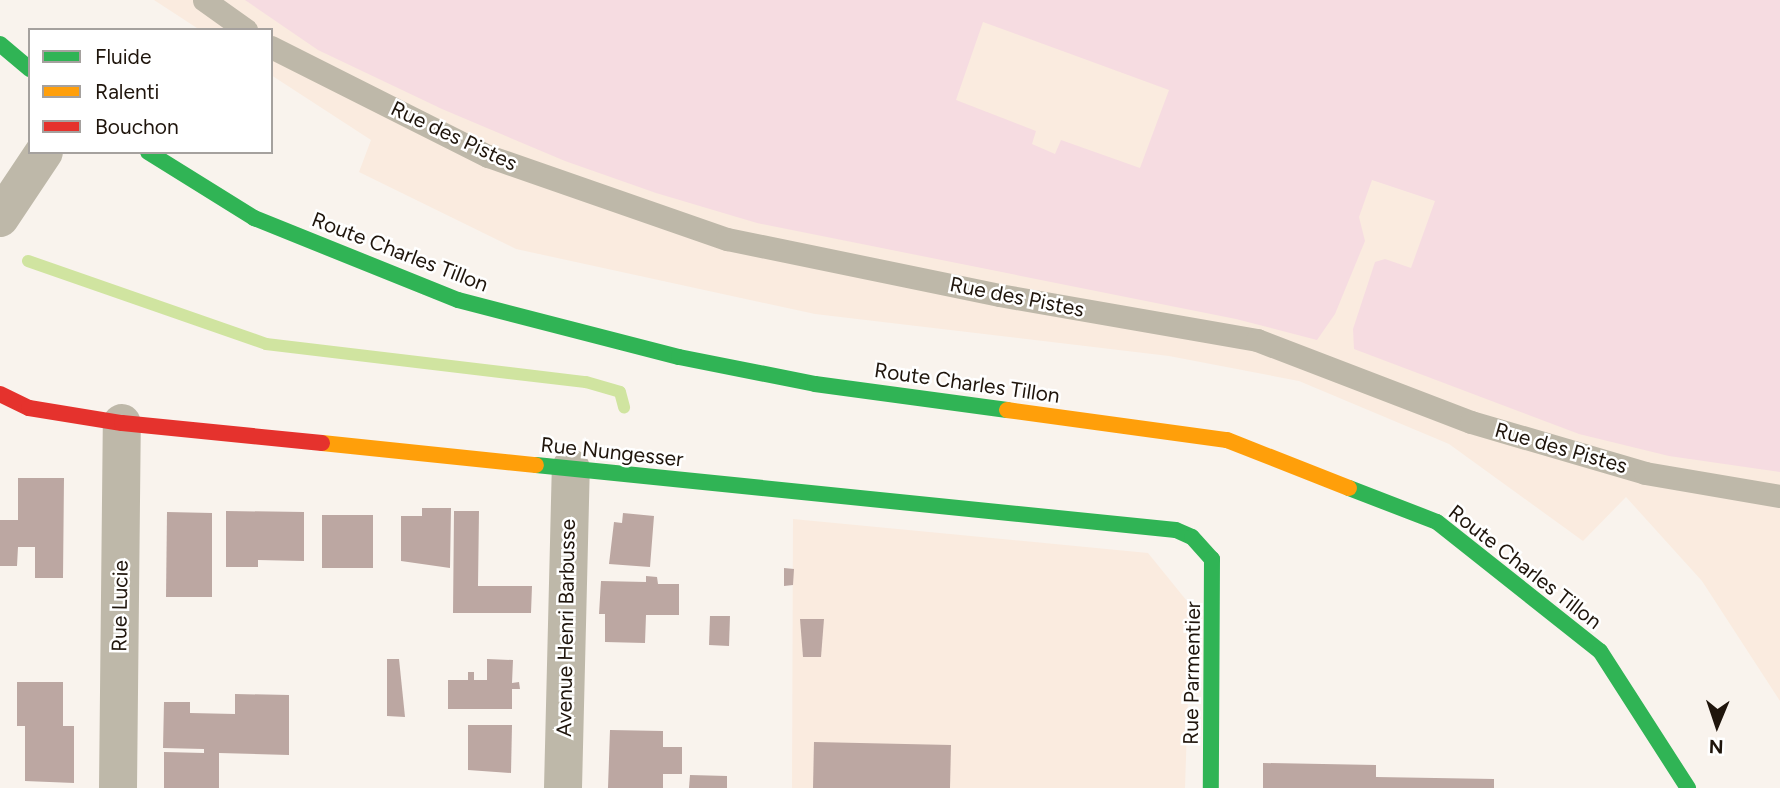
<!DOCTYPE html>
<style>
body{margin:0}
#map{position:relative;width:1780px;height:788px;overflow:hidden;background:#f9f3ed;font-family:Figtree,sans-serif}
div>[style]{position:absolute}
.built>*{inset:0;background:#faebdf}
.green>*{inset:0;background:#f6dce1}
.stream>*{height:12px;margin:-6px;padding:0 6px;transform-origin:6px;border-radius:6px;background:#d0e4a0}
.building>*{inset:0;background:#bca7a2}
.lane>*{height:23px;margin:-11.5px;padding:0 11.5px;transform-origin:11.5px;border-radius:11.5px;background:#beb8a9}
.street>*{height:38px;margin:-19px;padding:0 19px;transform-origin:19px;border-radius:19px;background:#beb8a9}
.fast>*{height:16px;margin:-8px;padding:0 8px;transform-origin:8px;border-radius:8px;background:#30b455}
.slow>*{height:16px;margin:-8px;padding:0 8px;transform-origin:8px;border-radius:8px;background:#ff9f0a}
.jam>*{height:16px;margin:-8px;padding:0 8px;transform-origin:8px;border-radius:8px;background:#e5322d}
span{translate:-50% -50%;white-space:nowrap;text-align:center;line-height:1.15;-webkit-text-stroke:5px #fff;paint-order:stroke}
.street-label{font-size:21px;color:#1f150c}
.legend{position:absolute;left:28px;top:28px;width:245px;height:126px;box-sizing:border-box;background:#fff;border:2px solid #a5a19e;margin:0;padding:9px 12px;list-style:none;font-size:21px;color:#1f150c}
.legend li{display:flex;align-items:center;gap:14px;height:35px}
.legend b{width:35px;border:2px solid #a5a19e}
.north{position:absolute;left:1682px;top:690px;width:70px;height:70px;-webkit-text-stroke:5px #fff;paint-order:stroke;rotate:182deg;font-size:19px;font-weight:700;line-height:28px;text-align:center;color:#1f150c}
.north::after{content:'';display:block;margin:auto;width:24px;height:32px;background:#1f150c;clip-path:polygon(50% 0,100% 100%,50% 72%,0 100%)}
</style>
<div id="map">
<div class="built">
<i style="clip-path:polygon(154px 0,1780px 0,1780px 701px,1702px 581px,1626px 497px,1583px 541px,1449px 444px,1299px 381px,1169px 356px,815px 314px,516px 249px,359px 172px,371px 140px,271px 75px,271px 30px,200px 30px)"></i>
<i style="clip-path:polygon(793px 519px,1148px 553px,1191px 606px,1185px 788px,792px 788px)"></i>
</div>
<div class="green">
<i style="clip-path:polygon(evenodd,245px 0,1780px 0,1780px 472px,1669px 456px,1579px 434px,1354px 349px,1353px 329px,1375px 262px,1385px 259px,1411px 268px,1435px 201px,1372px 180px,1359px 217px,1365px 241px,1335px 314px,1317px 340px,1236px 319px,757px 223px,656px 193px,565px 161px,442px 109px,318px 50px,245px 0,983px 22px,1169px 90px,1140px 168px,1061px 140px,1055px 154px,1032px 144px,1036px 131px,956px 100px,983px 22px)"></i>
</div>
<div class="stream">
<i style="left:28px;top:261px;width:252px;rotate:19.2deg"></i>
<i style="left:266px;top:344px;width:322px;rotate:6.8deg"></i>
<i style="left:586px;top:382px;width:35px;rotate:16deg"></i>
<i style="left:620px;top:392px;width:16px;rotate:75deg"></i>
</div>
<div class="building">
<i style="clip-path:polygon(18px 478px,64px 478px,63px 578px,35px 578px,35px 547px,18px 547px,17px 566px,0 566px,0 520px,18px 520px)"></i>
<i style="clip-path:polygon(422px 508px,451px 508px,450px 568px,401px 561px,401px 516px,422px 516px)"></i>
<i style="clip-path:polygon(226px 511px,304px 512px,304px 561px,258px 560px,258px 567px,226px 567px)"></i>
<i style="clip-path:polygon(454px 511px,479px 511px,478px 586px,532px 586px,531px 613px,453px 613px)"></i>
<i style="clip-path:polygon(167px 512px,212px 513px,212px 597px,166px 597px)"></i>
<i style="clip-path:polygon(623px 513px,654px 516px,650px 567px,609px 564px,614px 522px,622px 523px)"></i>
<i style="clip-path:polygon(322px 515px,373px 515px,373px 568px,322px 568px)"></i>
<i style="clip-path:polygon(784px 568px,794px 569px,793px 585px,784px 586px)"></i>
<i style="clip-path:polygon(646px 576px,657px 577px,658px 584px,679px 584px,679px 615px,646px 615px,645px 643px,605px 642px,605px 614px,599px 614px,601px 581px,646px 582px)"></i>
<i style="clip-path:polygon(710px 616px,730px 616px,729px 646px,709px 645px)"></i>
<i style="clip-path:polygon(800px 619px,824px 619px,821px 657px,803px 657px)"></i>
<i style="clip-path:polygon(387px 659px,399px 659px,405px 717px,387px 716px)"></i>
<i style="clip-path:polygon(487px 659px,513px 660px,512px 683px,519px 682px,520px 689px,512px 689px,512px 709px,448px 709px,448px 680px,468px 680px,468px 672px,474px 672px,474px 680px,487px 680px)"></i>
<i style="clip-path:polygon(17px 682px,63px 682px,63px 726px,74px 726px,74px 783px,25px 781px,25px 726px,17px 726px)"></i>
<i style="clip-path:polygon(235px 694px,289px 695px,289px 755px,219px 753px,219px 788px,164px 788px,164px 752px,204px 753px,204px 749px,163px 748px,164px 702px,190px 702px,190px 713px,235px 714px)"></i>
<i style="clip-path:polygon(468px 725px,512px 725px,511px 773px,468px 770px)"></i>
<i style="clip-path:polygon(610px 730px,663px 731px,663px 747px,682px 747px,682px 774px,663px 774px,663px 788px,608px 788px)"></i>
<i style="clip-path:polygon(814px 742px,951px 745px,950px 788px,813px 788px)"></i>
<i style="clip-path:polygon(1263px 763px,1376px 765px,1376px 777px,1494px 779px,1494px 788px,1263px 788px)"></i>
<i style="clip-path:polygon(690px 775px,727px 776px,727px 788px,689px 788px)"></i>
</div>
<div class="lane">
<i style="left:204px;top:0;width:52px;rotate:35.5deg"></i>
<i style="left:271px;top:47px;width:243px;rotate:26.7deg"></i>
<i style="left:488px;top:156px;width:253px;rotate:19.2deg"></i>
<i style="left:727px;top:239px;width:278px;rotate:11.6deg"></i>
<i style="left:999px;top:295px;width:262px;rotate:9.9deg"></i>
<i style="left:1257px;top:340px;width:229px;rotate:21deg"></i>
<i style="left:1471px;top:422px;width:181px;rotate:16.3deg"></i>
<i style="left:1645px;top:473px;width:137px;rotate:9.7deg"></i>
</div>
<div class="street">
<i style="left:0;top:218px;width:79px;rotate:-56.3deg"></i>
<i style="left:118px;top:788px;width:365px;rotate:-89.4deg"></i>
<i style="left:563px;top:788px;width:320px;rotate:-88.6deg"></i>
</div>
<div class="fast">
<i style="left:0;top:44px;width:39px;rotate:40deg"></i>
<i style="left:148px;top:152px;width:125px;rotate:31.9deg"></i>
<i style="left:254px;top:218px;width:220px;rotate:21.9deg"></i>
<i style="left:458px;top:300px;width:228px;rotate:14.5deg"></i>
<i style="left:679px;top:357px;width:139px;rotate:11.2deg"></i>
<i style="left:815px;top:384px;width:194px;rotate:7.7deg"></i>
<i style="left:536px;top:465px;width:643px;rotate:5.8deg"></i>
<i style="left:1176px;top:530px;width:17px;rotate:24deg"></i>
<i style="left:1192px;top:537px;width:30px;rotate:48deg"></i>
<i style="left:1212px;top:559px;width:229px;rotate:90.3deg"></i>
<i style="left:1349px;top:488px;width:94px;rotate:21.1deg"></i>
<i style="left:1437px;top:522px;width:208px;rotate:38.4deg"></i>
<i style="left:1600px;top:651px;width:163px;rotate:57.3deg"></i>
</div>
<div class="slow">
<i style="left:1007px;top:410px;width:222px;rotate:7.8deg"></i>
<i style="left:1227px;top:440px;width:131px;rotate:21.5deg"></i>
<i style="left:322px;top:443px;width:215px;rotate:5.9deg"></i>
</div>
<div class="jam">
<i style="left:0;top:394px;width:32px;rotate:26deg"></i>
<i style="left:29px;top:408px;width:94px;rotate:9.2deg"></i>
<i style="left:122px;top:423px;width:201px;rotate:5.7deg"></i>
</div>
<div class="street-label">
<span style="left:454px;top:136px;rotate:25deg">Rue des Pistes</span>
<span style="left:400px;top:252px;rotate:21deg">Route Charles Tillon</span>
<span style="left:1017px;top:297px;rotate:11deg">Rue des Pistes</span>
<span style="left:967px;top:383px;rotate:8deg">Route Charles Tillon</span>
<span style="left:1561px;top:448px;rotate:16deg">Rue des Pistes</span>
<span style="left:612px;top:452px;rotate:6deg">Rue Nungesser</span>
<span style="left:1525px;top:567px;rotate:38deg">Route Charles Tillon</span>
<span style="left:120px;top:606px;rotate:-89deg">Rue Lucie</span>
<span style="left:566px;top:628px;rotate:-89deg">Avenue Henri Barbusse</span>
<span style="left:1192px;top:673px;rotate:-89deg">Rue Parmentier</span>
</div>
<ul class="legend">
<li><b style="height:9px;background:#30b455"></b>Fluide</li>
<li><b style="height:9px;background:#ff9f0a"></b>Ralenti</li>
<li><b style="height:9px;background:#e5322d"></b>Bouchon</li>
</ul>
<div class="north">N</div>
</div>
